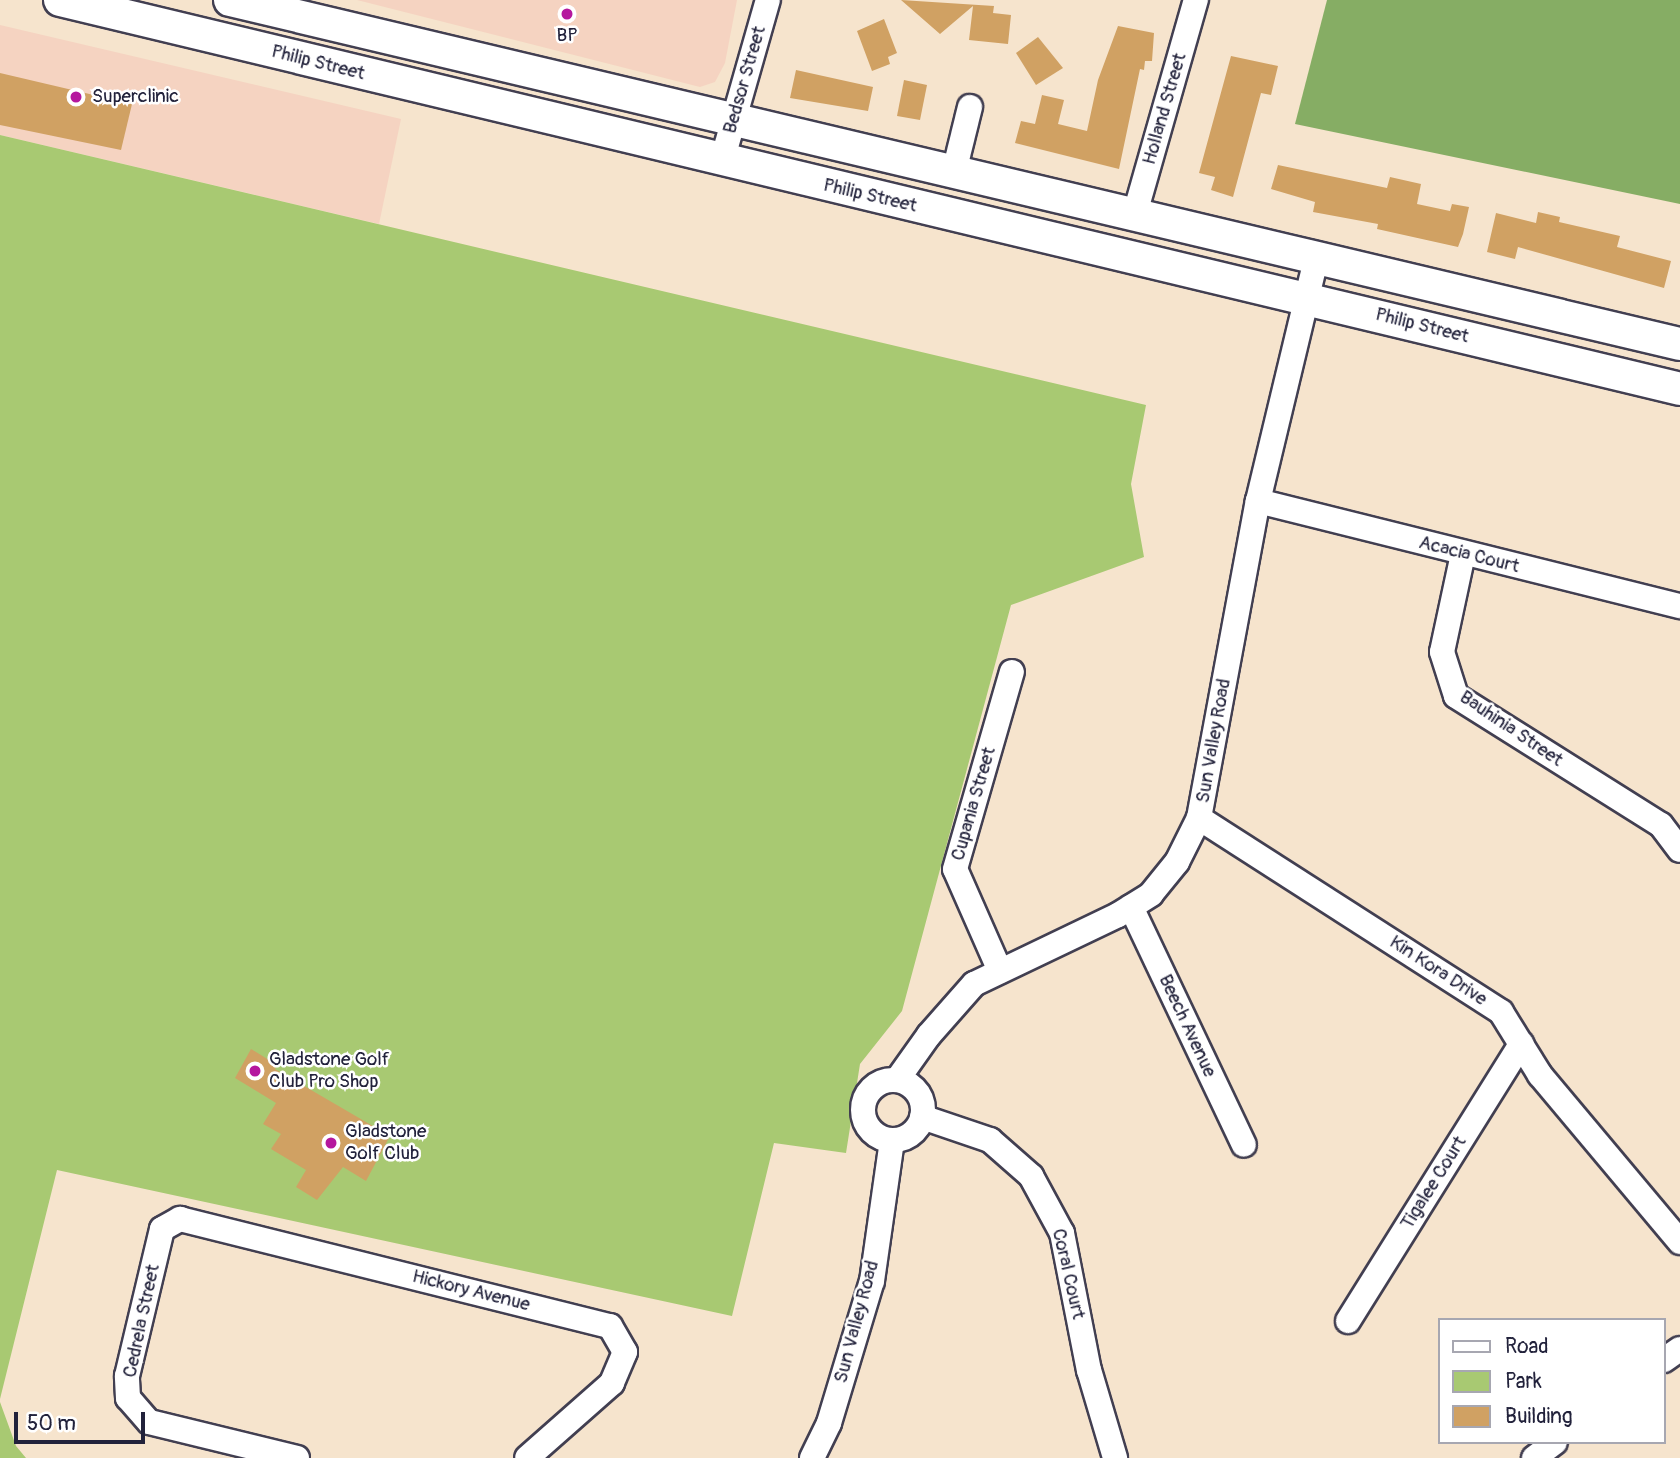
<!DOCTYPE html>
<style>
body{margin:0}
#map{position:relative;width:1680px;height:1458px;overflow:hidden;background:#f6e4cd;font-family:Pangolin,sans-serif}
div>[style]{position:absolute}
.built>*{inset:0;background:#f5d3c1}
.green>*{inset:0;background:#a8c972}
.forest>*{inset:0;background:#86ad64}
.building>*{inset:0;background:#d0a163}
.roads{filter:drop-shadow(2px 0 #423f51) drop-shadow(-2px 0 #423f51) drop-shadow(0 2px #423f51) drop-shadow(0 -2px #423f51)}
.minor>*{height:24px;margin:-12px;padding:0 12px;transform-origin:12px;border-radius:12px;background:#fff}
.minor>.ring{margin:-12px;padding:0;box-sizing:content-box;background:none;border:24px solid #fff;border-radius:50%}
.major>*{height:32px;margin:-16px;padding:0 16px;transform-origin:16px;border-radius:16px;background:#fff}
.dots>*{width:19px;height:19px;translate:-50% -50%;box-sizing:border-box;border:4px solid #fff;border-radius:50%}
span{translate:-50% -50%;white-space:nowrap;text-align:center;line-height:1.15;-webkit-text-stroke:5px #fff;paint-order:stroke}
.poi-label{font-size:19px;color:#22223b}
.left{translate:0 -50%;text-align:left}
.street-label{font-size:19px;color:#22223b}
.legend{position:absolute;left:1438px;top:1318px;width:228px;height:126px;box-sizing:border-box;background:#fff;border:2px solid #a7a7b1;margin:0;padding:9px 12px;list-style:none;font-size:21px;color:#22223b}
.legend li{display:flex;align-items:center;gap:14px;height:35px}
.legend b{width:35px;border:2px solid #a7a7b1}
.scale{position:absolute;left:14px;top:1412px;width:131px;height:32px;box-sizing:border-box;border:4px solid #22223b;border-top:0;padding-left:9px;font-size:21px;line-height:24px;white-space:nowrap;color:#22223b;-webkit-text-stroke:5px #fff;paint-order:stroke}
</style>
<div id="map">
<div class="built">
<i style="clip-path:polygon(357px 0,737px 0,725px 63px,715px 82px,700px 87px)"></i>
<i style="clip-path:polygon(0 25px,401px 119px,379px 224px,0 135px)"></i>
</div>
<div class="green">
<i style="clip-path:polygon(0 135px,1146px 405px,1131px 484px,1144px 557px,1011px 605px,902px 1011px,860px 1064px,846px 1153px,774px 1143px,732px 1316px,57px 1170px,0 1399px)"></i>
<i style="clip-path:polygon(0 1402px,16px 1446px,26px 1458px,0 1458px)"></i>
</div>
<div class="forest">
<i style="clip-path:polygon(1327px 0,1680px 0,1680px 204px,1295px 124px)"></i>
</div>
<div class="building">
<i style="clip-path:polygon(901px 0,994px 6px,993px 13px,1011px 15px,1008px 44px,969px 40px,973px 6px,940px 34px)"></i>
<i style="clip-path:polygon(884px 19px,897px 53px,888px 57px,890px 64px,872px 71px,857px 31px)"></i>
<i style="clip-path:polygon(1118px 26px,1154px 33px,1152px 61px,1145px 61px,1144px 70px,1140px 69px,1119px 169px,1015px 143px,1021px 121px,1035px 124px,1042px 95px,1064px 100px,1058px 124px,1087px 131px,1098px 80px)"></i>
<i style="clip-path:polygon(1038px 37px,1063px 68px,1036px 85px,1016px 53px)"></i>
<i style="clip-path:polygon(1231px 56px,1278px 66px,1271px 95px,1261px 93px,1233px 197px,1211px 190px,1215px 177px,1199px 173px)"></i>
<i style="clip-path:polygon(796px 70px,873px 87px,868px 111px,790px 98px)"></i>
<i style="clip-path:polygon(0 73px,132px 104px,121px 150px,0 125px)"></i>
<i style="clip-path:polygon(904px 80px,927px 85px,920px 120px,897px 116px)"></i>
<i style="clip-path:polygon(1278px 165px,1387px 188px,1390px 177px,1421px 184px,1417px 204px,1450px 211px,1452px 204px,1469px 207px,1463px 234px,1458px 247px,1377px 229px,1378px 224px,1313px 212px,1315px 202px,1271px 189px)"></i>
<i style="clip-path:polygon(1538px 212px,1560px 217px,1559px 222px,1620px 236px,1617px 247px,1671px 261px,1664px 288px,1518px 247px,1515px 259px,1487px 252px,1496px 213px,1536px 223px)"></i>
<i style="clip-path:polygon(251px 1049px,277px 1065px,275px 1069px,390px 1136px,366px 1181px,343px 1167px,317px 1200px,296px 1187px,306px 1170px,271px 1149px,281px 1134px,263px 1124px,276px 1103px,235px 1078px)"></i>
</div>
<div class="roads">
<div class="minor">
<i style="left:722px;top:161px;width:167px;rotate:-74.1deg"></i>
<i style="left:954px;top:172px;width:67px;rotate:-76.2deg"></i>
<i style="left:1134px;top:217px;width:226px;rotate:-74.1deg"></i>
<i style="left:1258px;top:501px;width:435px;rotate:14deg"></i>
<i style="left:1463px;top:554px;width:100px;rotate:102.1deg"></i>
<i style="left:1442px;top:652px;width:46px;rotate:72.3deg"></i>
<i style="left:1456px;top:696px;width:242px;rotate:32.2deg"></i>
<i style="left:1661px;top:825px;width:31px;rotate:53deg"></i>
<i style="left:1199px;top:818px;width:359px;rotate:32.7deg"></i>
<i style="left:1501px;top:1012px;width:74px;rotate:58.2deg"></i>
<i style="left:1540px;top:1075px;width:218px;rotate:50deg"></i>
<i style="left:1131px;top:907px;width:263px;rotate:64.6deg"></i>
<i style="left:1000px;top:971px;width:111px;rotate:-113.8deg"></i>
<i style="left:955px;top:869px;width:205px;rotate:-73.9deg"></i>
<i style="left:897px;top:1080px;width:55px;rotate:-54.6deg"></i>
<i style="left:929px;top:1035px;width:68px;rotate:-48.6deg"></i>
<i style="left:974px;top:984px;width:160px;rotate:-25.6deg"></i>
<i style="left:1118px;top:915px;width:39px;rotate:-32deg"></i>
<i style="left:1151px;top:894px;width:41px;rotate:-50.9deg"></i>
<i style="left:1177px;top:862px;width:49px;rotate:-63.4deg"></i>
<i style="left:1199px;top:818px;width:322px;rotate:-79.5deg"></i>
<i style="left:1258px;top:501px;width:248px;rotate:-76.5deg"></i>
<i class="ring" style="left:863px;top:1080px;width:36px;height:36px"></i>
<i style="left:922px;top:1117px;width:72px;rotate:18.7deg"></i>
<i style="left:990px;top:1140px;width:55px;rotate:41.3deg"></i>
<i style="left:1031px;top:1176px;width:65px;rotate:61.5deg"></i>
<i style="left:1062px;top:1233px;width:140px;rotate:78.9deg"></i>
<i style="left:1089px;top:1370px;width:92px;rotate:73.5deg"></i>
<i style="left:1348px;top:1321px;width:327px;rotate:-58deg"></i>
<i style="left:1664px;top:1360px;width:19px;rotate:-35deg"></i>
<i style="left:297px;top:1458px;width:152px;rotate:-166.3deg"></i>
<i style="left:149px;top:1422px;width:32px;rotate:-131deg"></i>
<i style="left:128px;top:1398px;width:22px;rotate:-93deg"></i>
<i style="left:127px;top:1376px;width:151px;rotate:-76.6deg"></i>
<i style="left:162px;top:1229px;width:21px;rotate:-29deg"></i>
<i style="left:180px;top:1219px;width:443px;rotate:14deg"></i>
<i style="left:610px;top:1326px;width:30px;rotate:60deg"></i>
<i style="left:625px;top:1352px;width:34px;rotate:113deg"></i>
<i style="left:612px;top:1383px;width:113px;rotate:138.6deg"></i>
<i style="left:812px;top:1458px;width:39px;rotate:-64deg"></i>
<i style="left:829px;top:1423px;width:148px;rotate:-73.2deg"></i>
<i style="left:872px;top:1281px;width:142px;rotate:-81.9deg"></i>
<i style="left:1534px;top:1458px;width:26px;rotate:-37deg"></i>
</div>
<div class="major">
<i style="left:60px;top:0;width:1666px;rotate:13.5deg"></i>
<i style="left:230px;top:0;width:1490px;rotate:13.35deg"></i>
</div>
</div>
<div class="dots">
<i style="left:567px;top:14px;background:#b5179e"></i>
<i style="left:76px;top:97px;background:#b5179e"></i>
<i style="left:255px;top:1071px;background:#b5179e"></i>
<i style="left:331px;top:1143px;background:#b5179e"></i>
</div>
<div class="poi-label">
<span style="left:567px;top:36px">BP</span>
<span class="left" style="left:92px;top:97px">Superclinic</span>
<span class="left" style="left:269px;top:1071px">Gladstone Golf<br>Club Pro Shop</span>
<span class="left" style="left:345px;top:1143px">Gladstone<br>Golf Club</span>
</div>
<div class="street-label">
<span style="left:318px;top:63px;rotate:14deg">Philip Street</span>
<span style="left:745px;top:80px;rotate:-74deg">Bedsor Street</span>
<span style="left:1165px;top:109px;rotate:-74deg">Holland Street</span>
<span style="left:870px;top:196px;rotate:13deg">Philip Street</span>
<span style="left:1422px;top:326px;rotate:14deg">Philip Street</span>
<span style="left:1469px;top:555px;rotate:14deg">Acacia Court</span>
<span style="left:1511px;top:729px;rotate:34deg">Bauhinia Street</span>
<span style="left:1214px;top:741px;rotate:-80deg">Sun Valley Road</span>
<span style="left:974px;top:804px;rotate:-74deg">Cupania Street</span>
<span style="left:1438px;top:971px;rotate:33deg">Kin Kora Drive</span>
<span style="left:1187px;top:1026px;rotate:65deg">Beech Avenue</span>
<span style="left:1434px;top:1183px;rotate:-58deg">Tigalee Court</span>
<span style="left:1068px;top:1274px;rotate:77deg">Coral Court</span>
<span style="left:471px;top:1291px;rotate:14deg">Hickory Avenue</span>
<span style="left:142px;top:1321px;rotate:-78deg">Cedrela Street</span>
<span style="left:857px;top:1322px;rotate:-75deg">Sun Valley Road</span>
</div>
<ul class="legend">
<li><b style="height:9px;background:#fff"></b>Road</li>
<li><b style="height:19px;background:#a8c972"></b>Park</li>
<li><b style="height:19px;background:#d0a163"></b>Building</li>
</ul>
<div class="scale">50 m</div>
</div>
